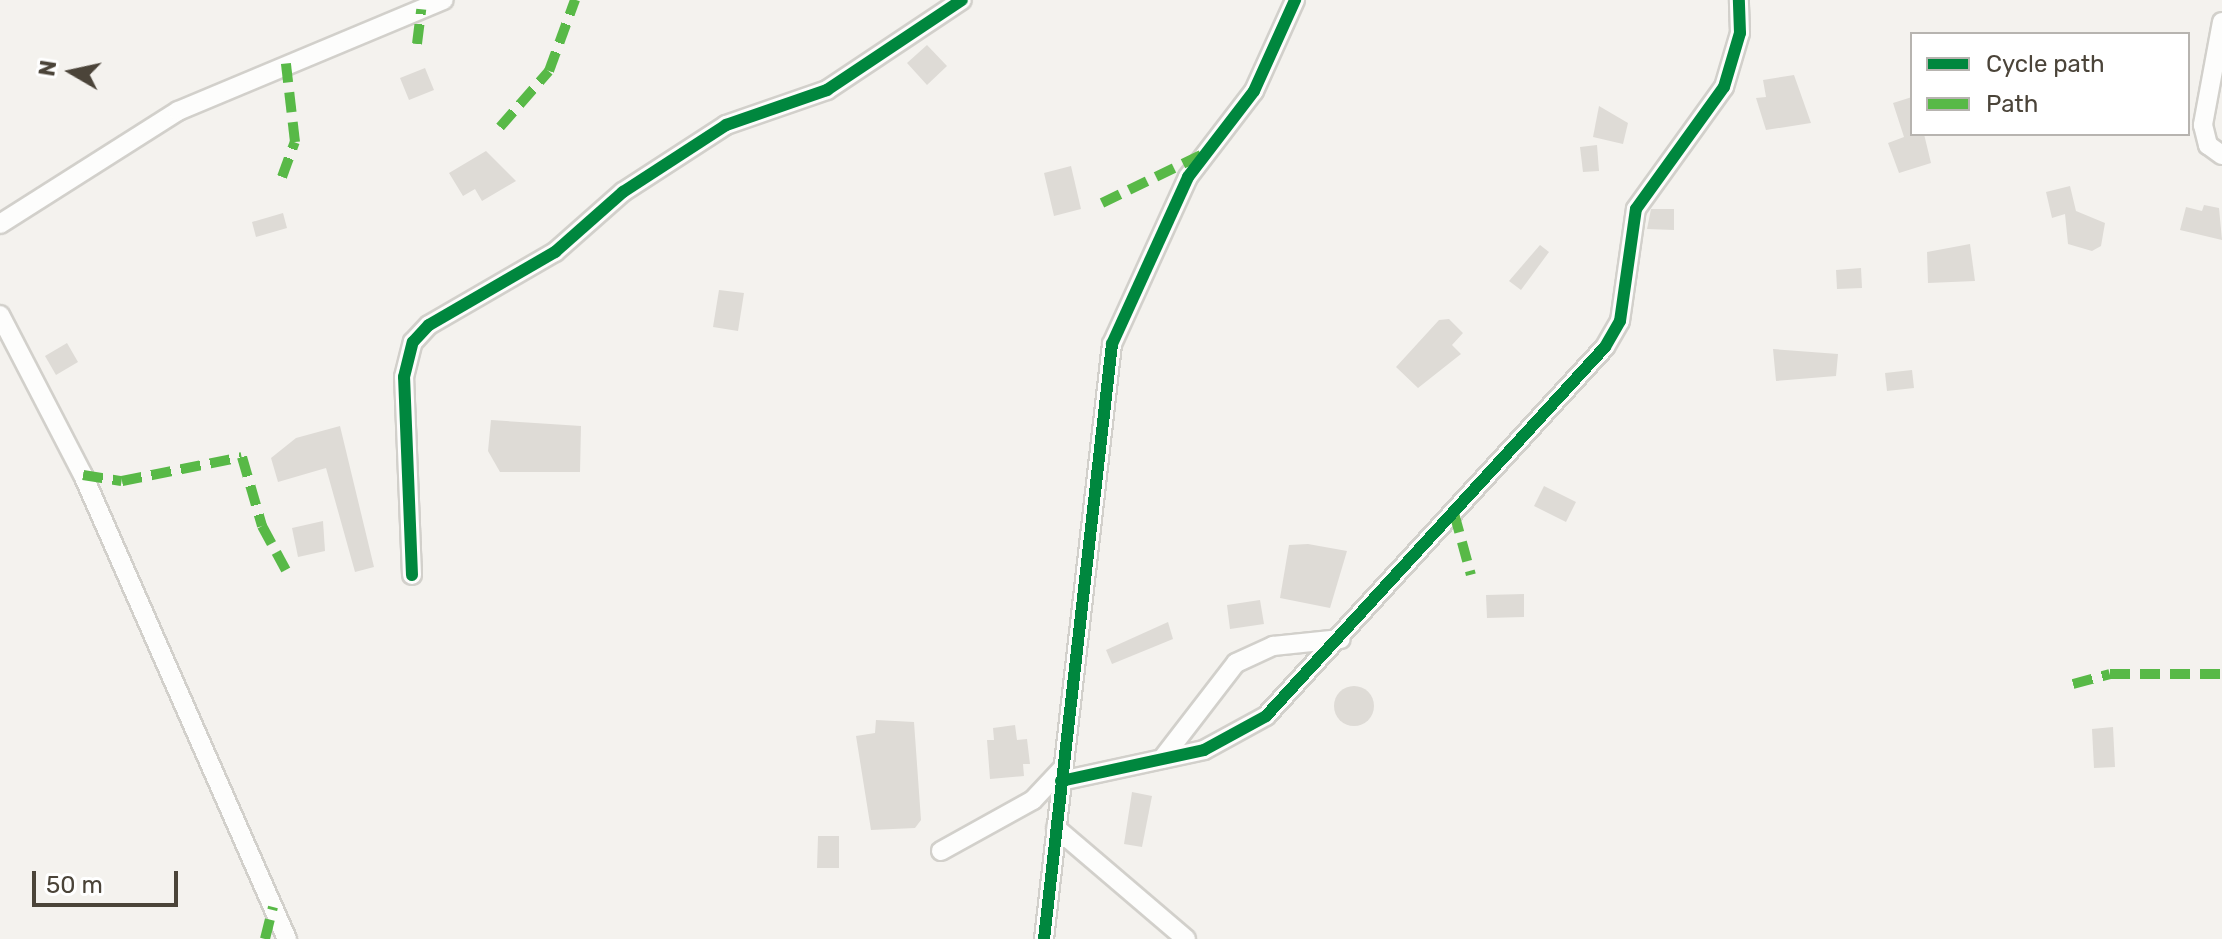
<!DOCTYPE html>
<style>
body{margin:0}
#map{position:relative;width:2222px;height:939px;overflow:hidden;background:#f4f2ee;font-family:Rubik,sans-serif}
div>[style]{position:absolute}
.building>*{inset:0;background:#dedbd6}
.round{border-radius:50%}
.roads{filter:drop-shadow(2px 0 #d2d0cb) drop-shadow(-2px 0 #d2d0cb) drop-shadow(0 2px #d2d0cb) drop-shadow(0 -2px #d2d0cb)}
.street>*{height:18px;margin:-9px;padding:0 9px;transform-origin:9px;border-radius:9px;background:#fdfdfc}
.quiet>*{height:10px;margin-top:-5px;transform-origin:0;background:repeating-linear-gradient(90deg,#58b947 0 20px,transparent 0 30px)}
.cycleway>*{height:12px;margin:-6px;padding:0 6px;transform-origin:6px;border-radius:6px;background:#00873e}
span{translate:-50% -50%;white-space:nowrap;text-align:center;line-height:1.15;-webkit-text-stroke:6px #fff;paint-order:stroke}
.legend{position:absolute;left:1910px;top:32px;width:280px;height:104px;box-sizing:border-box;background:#fff;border:2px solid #b7b4b0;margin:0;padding:10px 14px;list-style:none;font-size:24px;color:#4b4439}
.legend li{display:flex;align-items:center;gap:16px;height:40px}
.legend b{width:40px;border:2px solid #b7b4b0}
.north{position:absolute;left:32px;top:32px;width:80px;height:80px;-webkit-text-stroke:6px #fff;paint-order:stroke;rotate:279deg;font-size:22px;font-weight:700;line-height:32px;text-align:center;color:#4b4439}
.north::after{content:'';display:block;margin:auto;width:28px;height:36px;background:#4b4439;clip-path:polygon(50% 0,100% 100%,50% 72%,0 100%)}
.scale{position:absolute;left:32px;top:871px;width:146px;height:36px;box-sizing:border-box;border:4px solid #4b4439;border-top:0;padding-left:10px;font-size:24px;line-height:28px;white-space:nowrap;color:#4b4439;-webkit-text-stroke:6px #fff;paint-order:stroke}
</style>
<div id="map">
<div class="building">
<i style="clip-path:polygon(927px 45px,947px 66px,927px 85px,907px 63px)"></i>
<i style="clip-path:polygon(425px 68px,434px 90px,409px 100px,400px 78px)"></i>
<i style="clip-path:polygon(1794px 75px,1811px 123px,1766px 130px,1756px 98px,1766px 97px,1763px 80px)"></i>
<i style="clip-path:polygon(1912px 97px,1912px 134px,1924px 134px,1931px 163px,1899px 173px,1888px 143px,1904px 137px,1893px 103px)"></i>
<i style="clip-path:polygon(1599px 106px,1628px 123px,1623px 144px,1593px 137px)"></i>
<i style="clip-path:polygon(1597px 145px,1599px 171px,1583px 172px,1580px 147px)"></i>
<i style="clip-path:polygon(486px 151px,516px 181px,482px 201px,475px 189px,463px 196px,449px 173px)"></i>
<i style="clip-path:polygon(1071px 166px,1081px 209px,1054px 216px,1044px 173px)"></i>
<i style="clip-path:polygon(2070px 186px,2076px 211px,2105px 223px,2101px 246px,2092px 251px,2068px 244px,2065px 214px,2052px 218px,2046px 192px)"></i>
<i style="clip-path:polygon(2204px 205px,2219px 208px,2222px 240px,2180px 230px,2186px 207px,2202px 211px)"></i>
<i style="clip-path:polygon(1651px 209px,1674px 209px,1674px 230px,1647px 229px)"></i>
<i style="clip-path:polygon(283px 213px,287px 228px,256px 237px,252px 222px)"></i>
<i style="clip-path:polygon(1970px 244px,1975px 281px,1928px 283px,1927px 252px)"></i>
<i style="clip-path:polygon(1540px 245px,1549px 252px,1521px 290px,1509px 281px)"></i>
<i style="clip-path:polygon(1861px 268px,1862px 288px,1837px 289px,1836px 270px)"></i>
<i style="clip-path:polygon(719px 290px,744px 293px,738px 331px,713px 327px)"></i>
<i style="clip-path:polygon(1449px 319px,1463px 333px,1452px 345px,1461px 354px,1418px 388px,1396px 367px,1439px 320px)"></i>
<i style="clip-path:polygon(67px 343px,78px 362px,56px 375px,45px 356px)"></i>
<i style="clip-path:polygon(1773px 349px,1838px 354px,1836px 376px,1776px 381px)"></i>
<i style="clip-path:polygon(1912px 370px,1914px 388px,1887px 391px,1885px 373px)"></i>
<i style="clip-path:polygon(491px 420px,581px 426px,580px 472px,500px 472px,488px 451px)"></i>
<i style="clip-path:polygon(340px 426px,374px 567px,355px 572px,326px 468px,278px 482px,271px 458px,296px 438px)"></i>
<i style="clip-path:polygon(1544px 486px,1576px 502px,1566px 522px,1534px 506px)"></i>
<i style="clip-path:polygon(323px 521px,325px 551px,298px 557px,292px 528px)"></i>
<i style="clip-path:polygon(1308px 544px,1347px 551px,1330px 608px,1280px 598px,1289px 545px)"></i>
<i style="clip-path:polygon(1524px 594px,1524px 617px,1487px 618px,1486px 595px)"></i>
<i style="clip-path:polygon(1260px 600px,1264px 624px,1230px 629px,1227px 605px)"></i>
<i style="clip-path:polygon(1168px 622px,1173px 639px,1112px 664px,1106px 650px)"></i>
<i class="round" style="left:1334px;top:686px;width:40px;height:40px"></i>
<i style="clip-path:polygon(876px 720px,914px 722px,921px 820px,915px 828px,871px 830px,856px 736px,875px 733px)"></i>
<i style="clip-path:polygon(1015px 725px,1017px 740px,1027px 739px,1030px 764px,1023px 764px,1024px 776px,990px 779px,987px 740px,994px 740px,993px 728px)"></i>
<i style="clip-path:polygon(2113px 727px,2115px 767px,2094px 768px,2092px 729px)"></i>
<i style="clip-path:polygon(1132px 792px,1152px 796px,1142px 847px,1124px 844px)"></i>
<i style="clip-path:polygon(818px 836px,839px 836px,839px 868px,817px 868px)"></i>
</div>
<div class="roads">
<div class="street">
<i style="left:2222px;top:22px;width:105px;rotate:100.5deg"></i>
<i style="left:2203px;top:125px;width:21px;rotate:76deg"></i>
<i style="left:2208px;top:145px;width:17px;rotate:36deg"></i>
<i style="left:0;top:224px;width:211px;rotate:-32.4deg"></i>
<i style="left:178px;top:111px;width:288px;rotate:-22.7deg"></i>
<i style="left:0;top:315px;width:180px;rotate:62.6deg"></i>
<i style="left:83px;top:475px;width:507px;rotate:66.27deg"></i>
<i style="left:412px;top:575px;width:198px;rotate:-92.3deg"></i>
<i style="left:404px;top:377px;width:36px;rotate:-76deg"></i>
<i style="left:413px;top:342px;width:23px;rotate:-47deg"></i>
<i style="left:429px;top:325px;width:146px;rotate:-30.1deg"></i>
<i style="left:555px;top:252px;width:91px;rotate:-41.4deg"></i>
<i style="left:623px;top:192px;width:123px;rotate:-33deg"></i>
<i style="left:726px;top:125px;width:107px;rotate:-19.1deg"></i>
<i style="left:827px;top:90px;width:162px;rotate:-33.7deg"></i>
<i style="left:1162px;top:759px;width:121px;rotate:-52.4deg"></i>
<i style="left:1236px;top:663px;width:41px;rotate:-24.7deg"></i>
<i style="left:1273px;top:646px;width:68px;rotate:-5.9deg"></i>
<i style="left:1061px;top:781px;width:146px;rotate:-12.2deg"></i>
<i style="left:1204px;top:750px;width:71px;rotate:-28.7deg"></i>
<i style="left:1266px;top:716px;width:501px;rotate:-47.43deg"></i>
<i style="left:1605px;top:347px;width:30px;rotate:-60deg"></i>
<i style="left:1620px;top:321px;width:113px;rotate:-81.9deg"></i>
<i style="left:1636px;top:209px;width:150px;rotate:-54.2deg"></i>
<i style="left:1724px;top:87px;width:56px;rotate:-73.5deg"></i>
<i style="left:1740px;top:33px;width:33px;rotate:-92deg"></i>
<i style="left:1056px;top:828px;width:171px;rotate:40.5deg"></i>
<i style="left:941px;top:851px;width:105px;rotate:-29deg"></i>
<i style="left:1033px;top:800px;width:42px;rotate:-46.9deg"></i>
<i style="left:1044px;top:939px;width:599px;rotate:-83.48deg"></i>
<i style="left:1112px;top:344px;width:183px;rotate:-65.5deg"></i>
<i style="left:1188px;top:177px;width:108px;rotate:-52.5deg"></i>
<i style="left:1254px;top:91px;width:100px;rotate:-65.7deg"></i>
</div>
</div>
<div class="quiet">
<i style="left:417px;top:44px;width:35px;rotate:-83deg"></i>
<i style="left:500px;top:127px;width:74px;rotate:-48.8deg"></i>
<i style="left:549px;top:71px;width:76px;rotate:-69.9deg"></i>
<i style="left:282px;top:177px;width:37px;rotate:-70deg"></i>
<i style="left:295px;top:142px;width:79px;rotate:-96.6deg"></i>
<i style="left:1102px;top:203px;width:110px;rotate:-25.9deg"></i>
<i style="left:83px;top:475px;width:39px;rotate:9deg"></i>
<i style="left:122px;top:481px;width:122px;rotate:-11.3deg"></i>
<i style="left:242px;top:457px;width:72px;rotate:73.8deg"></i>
<i style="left:262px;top:526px;width:57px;rotate:61.6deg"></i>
<i style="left:1454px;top:513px;width:64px;rotate:74.7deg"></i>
<i style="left:2073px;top:684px;width:38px;rotate:-15deg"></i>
<i style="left:2110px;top:674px;width:112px"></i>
<i style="left:265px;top:939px;width:33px;rotate:-76deg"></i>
</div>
<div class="cycleway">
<i style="left:412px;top:575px;width:198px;rotate:-92.3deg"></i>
<i style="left:404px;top:377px;width:36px;rotate:-76deg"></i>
<i style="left:413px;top:342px;width:23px;rotate:-47deg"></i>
<i style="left:429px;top:325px;width:146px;rotate:-30.1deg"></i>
<i style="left:555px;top:252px;width:91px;rotate:-41.4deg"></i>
<i style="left:623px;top:192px;width:123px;rotate:-33deg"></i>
<i style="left:726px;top:125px;width:107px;rotate:-19.1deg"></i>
<i style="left:827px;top:90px;width:162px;rotate:-33.7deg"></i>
<i style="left:1061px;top:781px;width:146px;rotate:-12.2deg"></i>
<i style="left:1204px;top:750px;width:71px;rotate:-28.7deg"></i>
<i style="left:1266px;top:716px;width:501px;rotate:-47.43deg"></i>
<i style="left:1605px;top:347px;width:30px;rotate:-60deg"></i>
<i style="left:1620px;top:321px;width:113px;rotate:-81.9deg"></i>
<i style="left:1636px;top:209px;width:150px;rotate:-54.2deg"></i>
<i style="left:1724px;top:87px;width:56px;rotate:-73.5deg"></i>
<i style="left:1740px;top:33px;width:33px;rotate:-92deg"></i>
<i style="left:1044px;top:939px;width:599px;rotate:-83.48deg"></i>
<i style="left:1112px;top:344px;width:183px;rotate:-65.5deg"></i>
<i style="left:1188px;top:177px;width:108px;rotate:-52.5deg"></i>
<i style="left:1254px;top:91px;width:100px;rotate:-65.7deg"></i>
</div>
<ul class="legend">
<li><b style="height:10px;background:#00873e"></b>Cycle path</li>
<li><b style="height:10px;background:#58b947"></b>Path</li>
</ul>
<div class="north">N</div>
<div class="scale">50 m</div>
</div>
